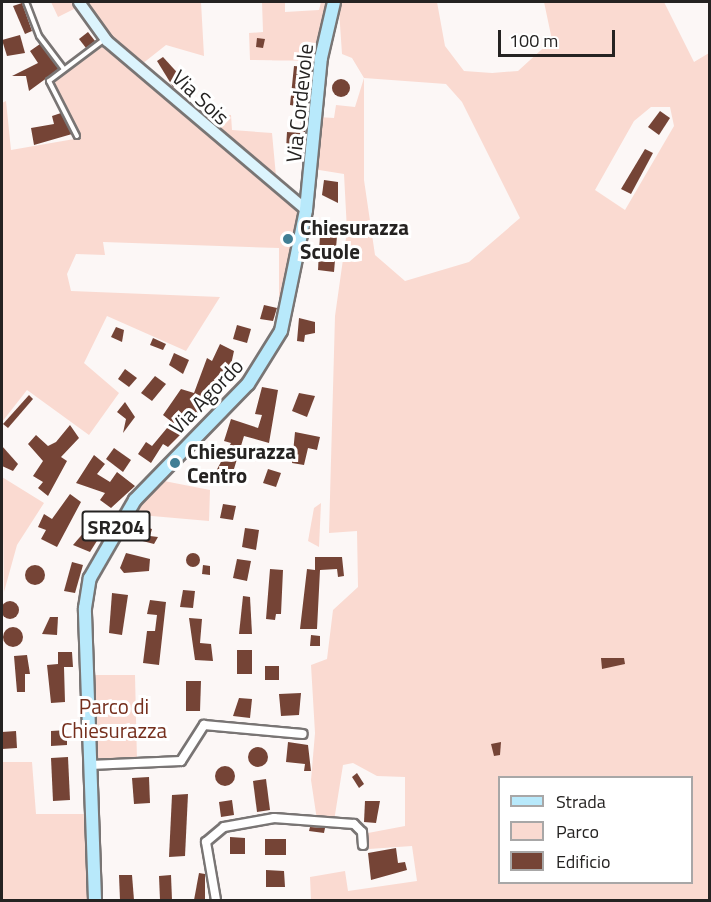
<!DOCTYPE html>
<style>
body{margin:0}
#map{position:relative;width:711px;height:902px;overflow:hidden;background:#fcf7f6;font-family:"Titillium Web",sans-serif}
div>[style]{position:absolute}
.green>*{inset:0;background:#fadad1}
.building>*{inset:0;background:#754436}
.round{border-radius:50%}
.roads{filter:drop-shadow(2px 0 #797574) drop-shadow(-2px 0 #797574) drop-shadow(0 2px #797574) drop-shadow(0 -2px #797574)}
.lane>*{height:4px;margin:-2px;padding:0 2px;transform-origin:2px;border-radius:2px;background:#fff}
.street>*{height:8px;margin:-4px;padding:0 4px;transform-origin:4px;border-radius:4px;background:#fff}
.secondary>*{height:10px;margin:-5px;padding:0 5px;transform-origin:5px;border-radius:5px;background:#dcf4fd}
.primary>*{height:12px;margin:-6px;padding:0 6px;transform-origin:6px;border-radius:6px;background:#b8e9fb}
.dots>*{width:16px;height:16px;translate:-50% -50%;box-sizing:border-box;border:3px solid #fff;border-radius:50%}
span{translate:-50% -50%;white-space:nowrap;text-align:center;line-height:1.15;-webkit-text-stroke:6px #fff;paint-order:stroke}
.shield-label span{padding:2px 4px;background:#fff;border:2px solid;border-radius:4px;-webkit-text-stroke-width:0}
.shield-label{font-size:20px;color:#252322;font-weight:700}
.street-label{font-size:21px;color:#252322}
.poi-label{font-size:21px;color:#252322;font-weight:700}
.left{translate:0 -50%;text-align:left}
.park-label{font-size:21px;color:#752f1d}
.frame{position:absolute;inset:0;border:3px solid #252322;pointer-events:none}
.legend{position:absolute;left:498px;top:776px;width:195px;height:108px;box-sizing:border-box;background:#fff;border:2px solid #a8a7a7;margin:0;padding:8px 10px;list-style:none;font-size:18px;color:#252322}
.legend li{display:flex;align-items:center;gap:12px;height:30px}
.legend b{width:30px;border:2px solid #a8a7a7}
.scale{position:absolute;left:498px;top:30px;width:117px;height:27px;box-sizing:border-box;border:3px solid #252322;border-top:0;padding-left:8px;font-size:18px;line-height:21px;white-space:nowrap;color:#252322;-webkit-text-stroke:4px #fff;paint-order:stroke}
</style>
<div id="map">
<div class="green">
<i style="clip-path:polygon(51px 2px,201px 2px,204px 56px,166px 45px,137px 68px,203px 130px,208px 116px,231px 115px,232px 130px,272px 133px,277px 187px,309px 210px,293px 299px,279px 299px,279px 248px,103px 242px,105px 255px,76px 254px,67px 274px,71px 291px,220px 297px,186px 351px,107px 316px,84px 363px,119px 393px,89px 435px,27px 390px,2px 422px,2px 103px,6px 101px,11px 150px,80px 138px,52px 81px,106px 44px,78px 7px,58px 17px)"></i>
<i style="clip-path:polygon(evenodd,262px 2px,285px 2px,285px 12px,319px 10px,321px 2px,437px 2px,445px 46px,464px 71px,492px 73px,518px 71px,552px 40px,544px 2px,664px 2px,694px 62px,709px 53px,709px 900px,311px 900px,310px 877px,345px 871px,348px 891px,417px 881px,412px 846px,369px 849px,368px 833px,405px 826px,405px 777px,377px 776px,353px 763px,343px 765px,334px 821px,317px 820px,311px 780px,315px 733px,311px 665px,327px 659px,333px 610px,358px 587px,357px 531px,329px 533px,335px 316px,347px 231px,344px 174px,313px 169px,318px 117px,334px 118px,336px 105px,355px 107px,364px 78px,352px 58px,342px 54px,339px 10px,335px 10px,323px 61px,250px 60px,249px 33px,263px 32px,262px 2px,364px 78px,446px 84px,462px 102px,520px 218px,469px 262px,405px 281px,375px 255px,364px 180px,364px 78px,262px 2px,651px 107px,670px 107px,674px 126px,625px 210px,595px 190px,634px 121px,651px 107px,262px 2px,500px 778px,692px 778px,692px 882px,500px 882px,500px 778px)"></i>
<i style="clip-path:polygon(2px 477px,44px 503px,17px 545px,4px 592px)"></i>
<i style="clip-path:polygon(159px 480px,210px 490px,209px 521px,129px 514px)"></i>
<i style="clip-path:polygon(321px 503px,319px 547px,308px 541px,314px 508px)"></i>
<i style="clip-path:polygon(91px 675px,135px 675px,137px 761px,94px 763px)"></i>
<i style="clip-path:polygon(2px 762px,32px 762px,36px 814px,95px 814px,96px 900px,2px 900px)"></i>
</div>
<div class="building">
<i style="clip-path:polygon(22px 3px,32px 31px,25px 34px,13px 6px)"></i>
<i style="clip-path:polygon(88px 32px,95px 41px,86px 48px,79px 39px)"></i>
<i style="clip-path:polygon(20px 35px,25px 53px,7px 56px,2px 40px)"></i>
<i style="clip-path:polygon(257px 38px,265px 39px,263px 48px,256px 47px)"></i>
<i style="clip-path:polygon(40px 44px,59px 69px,29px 91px,26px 76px,12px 76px,38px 63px,30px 51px)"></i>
<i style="clip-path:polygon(163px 57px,184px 80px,173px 87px,157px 61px)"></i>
<i style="clip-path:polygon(294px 66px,306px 67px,305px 132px,300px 132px,302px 107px,290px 105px)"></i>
<i class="round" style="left:332px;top:79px;width:18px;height:18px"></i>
<i style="clip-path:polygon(660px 111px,670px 118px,659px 135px,648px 127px)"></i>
<i style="clip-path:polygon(61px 113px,72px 134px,34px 145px,31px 128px,54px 124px,52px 116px)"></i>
<i style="clip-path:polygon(287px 132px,301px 133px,299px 155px,286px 149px)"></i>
<i style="clip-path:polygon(645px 149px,653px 153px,631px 194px,621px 189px)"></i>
<i style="clip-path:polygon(324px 180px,338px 182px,338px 203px,322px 195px)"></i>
<i style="clip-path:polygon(320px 235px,337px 236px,334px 272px,318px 270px)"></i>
<i style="clip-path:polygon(264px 305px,277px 308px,273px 321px,260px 319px)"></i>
<i style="clip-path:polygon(299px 318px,315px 322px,315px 333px,305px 335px,304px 342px,297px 341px)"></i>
<i style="clip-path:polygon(237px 325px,251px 329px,247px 343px,233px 339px)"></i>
<i style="clip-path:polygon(116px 327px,124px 330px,122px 342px,111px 337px)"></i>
<i style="clip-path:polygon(153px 338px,166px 344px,163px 350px,150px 345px)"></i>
<i style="clip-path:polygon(220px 344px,234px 351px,227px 383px,222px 381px,184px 431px,168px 447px,163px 444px,151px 463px,138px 454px,146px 442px,152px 446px,172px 422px,163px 415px,181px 389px,194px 393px,207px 358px,212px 361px)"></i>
<i style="clip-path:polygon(174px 353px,189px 360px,183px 374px,169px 365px)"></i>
<i style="clip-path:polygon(125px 369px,137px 378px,129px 387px,118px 379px)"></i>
<i style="clip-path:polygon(155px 376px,166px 384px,152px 401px,141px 393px)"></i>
<i style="clip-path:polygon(262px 387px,278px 390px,269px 443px,244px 436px,230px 482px,220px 480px,214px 475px,231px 443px,224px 441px,231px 419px,258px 428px,262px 415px,255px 414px)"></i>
<i style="clip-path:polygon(299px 393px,315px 396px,307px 417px,292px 411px)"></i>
<i style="clip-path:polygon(29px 395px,33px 399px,8px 428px,3px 424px)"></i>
<i style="clip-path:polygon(125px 402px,135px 417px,123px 433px,126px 419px,117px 412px)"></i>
<i style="clip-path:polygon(70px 425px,79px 438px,61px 457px,67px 461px,48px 496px,38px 488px,43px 482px,33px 476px,43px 461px,28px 444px,36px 435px,48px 446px,56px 442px)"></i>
<i style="clip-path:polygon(295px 432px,320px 437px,317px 450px,308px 448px,304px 465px,292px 463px)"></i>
<i style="clip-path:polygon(2px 446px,18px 464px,13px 471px,2px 466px)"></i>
<i style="clip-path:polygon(114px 448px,131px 460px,123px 472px,106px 459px)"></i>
<i style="clip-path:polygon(94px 455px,105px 464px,97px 474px,110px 482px,117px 472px,135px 486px,111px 508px,100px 500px,105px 493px,76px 483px)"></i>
<i style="clip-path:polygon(268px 469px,281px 473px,276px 487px,263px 483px)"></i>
<i style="clip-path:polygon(70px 494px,81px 502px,57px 547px,41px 539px,46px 530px,38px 527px,44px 514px,52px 519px)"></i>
<i style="clip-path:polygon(223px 504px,236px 506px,233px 520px,220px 518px)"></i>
<i style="clip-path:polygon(99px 515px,110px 520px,90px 552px,73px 545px)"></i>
<i style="clip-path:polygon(134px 524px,152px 529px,150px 536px,158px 537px,154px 544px,131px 538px)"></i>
<i style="clip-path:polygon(245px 528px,259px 530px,256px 550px,242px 547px)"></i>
<i class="round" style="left:186px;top:553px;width:14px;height:14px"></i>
<i style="clip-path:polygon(126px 553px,150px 559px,149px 571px,124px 573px,120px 568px)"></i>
<i style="clip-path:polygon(315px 557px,342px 557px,344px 576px,338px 577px,337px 569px,320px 570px,317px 629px,300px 629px,307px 569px,315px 570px)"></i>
<i style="clip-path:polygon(237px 559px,251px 561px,247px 581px,233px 578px)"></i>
<i style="clip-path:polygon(72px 562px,83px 565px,75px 593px,64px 591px)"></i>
<i class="round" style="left:25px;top:565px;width:20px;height:20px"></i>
<i style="clip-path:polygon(203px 565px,210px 566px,210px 575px,202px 574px)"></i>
<i style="clip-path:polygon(270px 569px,283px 570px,281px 614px,276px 614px,275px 620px,266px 619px)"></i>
<i style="clip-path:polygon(183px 590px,195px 591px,193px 608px,180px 607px)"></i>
<i style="clip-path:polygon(112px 593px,128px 595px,122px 635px,109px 633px)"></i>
<i style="clip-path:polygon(243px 596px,250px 597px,252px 634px,239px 634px)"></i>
<i style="clip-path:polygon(150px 600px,166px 602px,159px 665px,143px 663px,147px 631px,155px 631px,157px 615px,147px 614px)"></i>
<i class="round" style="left:1px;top:601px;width:18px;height:18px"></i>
<i style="clip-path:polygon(50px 617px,58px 617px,57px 635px,42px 634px)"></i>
<i style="clip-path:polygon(189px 618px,202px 619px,200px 643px,211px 644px,213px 661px,195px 660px)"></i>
<i class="round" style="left:3px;top:627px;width:20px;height:20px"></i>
<i style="clip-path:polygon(311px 635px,320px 636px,320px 646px,310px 646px)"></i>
<i style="clip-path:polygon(237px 650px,252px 650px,252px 674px,237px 674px)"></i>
<i style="clip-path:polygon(58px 652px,72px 652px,73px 667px,64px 667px,65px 702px,51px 703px,47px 665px,58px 664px)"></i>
<i style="clip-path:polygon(27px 655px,30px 674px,25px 674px,25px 692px,17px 692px,14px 656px)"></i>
<i style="clip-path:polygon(601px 658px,624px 658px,625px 664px,602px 669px)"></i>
<i style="clip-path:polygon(265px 666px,279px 666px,279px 680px,265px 680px)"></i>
<i style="clip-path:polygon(186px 681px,201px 681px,200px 711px,186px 711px)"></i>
<i style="clip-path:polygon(301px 693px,299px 715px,281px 716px,279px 694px)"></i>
<i style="clip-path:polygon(239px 698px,252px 699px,250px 718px,233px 716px)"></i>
<i style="clip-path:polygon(67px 730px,67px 745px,51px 746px,51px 731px)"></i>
<i style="clip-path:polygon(16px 731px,17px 748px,2px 749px,2px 732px)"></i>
<i style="clip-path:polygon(288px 742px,308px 745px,311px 771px,304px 771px,305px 764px,286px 762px)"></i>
<i style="clip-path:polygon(501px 742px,500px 755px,494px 756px,491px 744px)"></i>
<i class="round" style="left:248px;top:747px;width:20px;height:20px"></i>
<i style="clip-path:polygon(68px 757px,70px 800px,53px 801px,51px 758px)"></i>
<i class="round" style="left:215px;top:766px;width:20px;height:20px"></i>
<i style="clip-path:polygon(357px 773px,364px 784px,359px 788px,352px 777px)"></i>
<i style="clip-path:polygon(149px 777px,150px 803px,134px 804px,132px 778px)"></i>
<i style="clip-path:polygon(266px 779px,270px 810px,257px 812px,253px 781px)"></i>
<i style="clip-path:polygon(188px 794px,185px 856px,169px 857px,172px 795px)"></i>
<i style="clip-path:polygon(232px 800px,234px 815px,221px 817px,219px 802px)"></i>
<i style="clip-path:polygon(365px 801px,380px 801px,376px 823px,364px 822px)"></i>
<i style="clip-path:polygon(310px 827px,325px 828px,324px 833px,309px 831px)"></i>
<i style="clip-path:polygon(230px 837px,245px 838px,245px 854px,230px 854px)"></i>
<i style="clip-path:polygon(265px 839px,286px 839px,286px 855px,265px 855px)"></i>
<i style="clip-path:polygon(396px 848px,398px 863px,405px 862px,407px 870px,371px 880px,368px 853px)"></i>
<i style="clip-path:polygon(266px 870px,284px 871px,285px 887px,266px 887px)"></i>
<i style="clip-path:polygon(199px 873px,205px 874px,205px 900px,194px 900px)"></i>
<i style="clip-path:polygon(119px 875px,132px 875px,134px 900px,120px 900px)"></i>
<i style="clip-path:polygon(171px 875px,172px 900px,160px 900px,159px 876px)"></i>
</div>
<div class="roads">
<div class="lane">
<i style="left:26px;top:2px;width:36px;rotate:69deg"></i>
<i style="left:39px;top:36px;width:41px;rotate:52.9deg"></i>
<i style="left:77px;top:136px;width:62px;rotate:-117deg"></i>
<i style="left:49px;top:81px;width:70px;rotate:-36.9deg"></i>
</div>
<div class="street">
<i style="left:90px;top:765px;width:91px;rotate:-2.5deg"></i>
<i style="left:181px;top:761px;width:43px;rotate:-57.4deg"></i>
<i style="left:204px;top:725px;width:99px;rotate:5.2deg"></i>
<i style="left:216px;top:900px;width:59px;rotate:-99.8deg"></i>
<i style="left:206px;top:842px;width:23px;rotate:-40deg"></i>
<i style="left:224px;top:827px;width:51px;rotate:-10.2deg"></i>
<i style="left:274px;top:818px;width:80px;rotate:4.3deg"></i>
<i style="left:354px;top:824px;width:11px;rotate:45deg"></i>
<i style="left:362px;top:832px;width:13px;rotate:86deg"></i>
</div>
<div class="secondary">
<i style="left:79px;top:2px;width:48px;rotate:54.3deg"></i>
<i style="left:107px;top:41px;width:261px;rotate:40.3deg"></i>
</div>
<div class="primary">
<i style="left:95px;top:900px;width:292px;rotate:-92deg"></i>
<i style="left:85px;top:608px;width:30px;rotate:-81deg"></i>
<i style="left:90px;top:578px;width:90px;rotate:-60deg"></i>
<i style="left:135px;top:500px;width:162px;rotate:-45.8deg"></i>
<i style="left:248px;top:384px;width:62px;rotate:-58.1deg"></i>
<i style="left:281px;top:331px;width:124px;rotate:-78.3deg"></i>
<i style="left:306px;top:210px;width:153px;rotate:-84.4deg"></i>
<i style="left:321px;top:58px;width:57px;rotate:-76.9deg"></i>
</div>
</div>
<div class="dots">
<i style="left:288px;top:239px;background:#407e94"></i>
<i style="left:175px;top:463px;background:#407e94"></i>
</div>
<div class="shield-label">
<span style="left:116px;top:526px">SR204</span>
</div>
<div class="street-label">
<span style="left:201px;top:97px;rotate:43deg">Via Sois</span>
<span style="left:299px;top:103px;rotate:-84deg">Via Cordevole</span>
<span style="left:206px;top:396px;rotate:-46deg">Via Agordo</span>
</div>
<div class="poi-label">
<span class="left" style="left:300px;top:239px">Chiesurazza<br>Scuole</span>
<span class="left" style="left:187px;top:463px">Chiesurazza<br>Centro</span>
</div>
<div class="park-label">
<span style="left:114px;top:718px">Parco di<br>Chiesurazza</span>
</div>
<div class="frame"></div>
<ul class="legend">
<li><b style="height:8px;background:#b8e9fb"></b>Strada</li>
<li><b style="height:16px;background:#fadad1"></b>Parco</li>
<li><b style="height:16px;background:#754436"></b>Edificio</li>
</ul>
<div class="scale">100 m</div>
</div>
